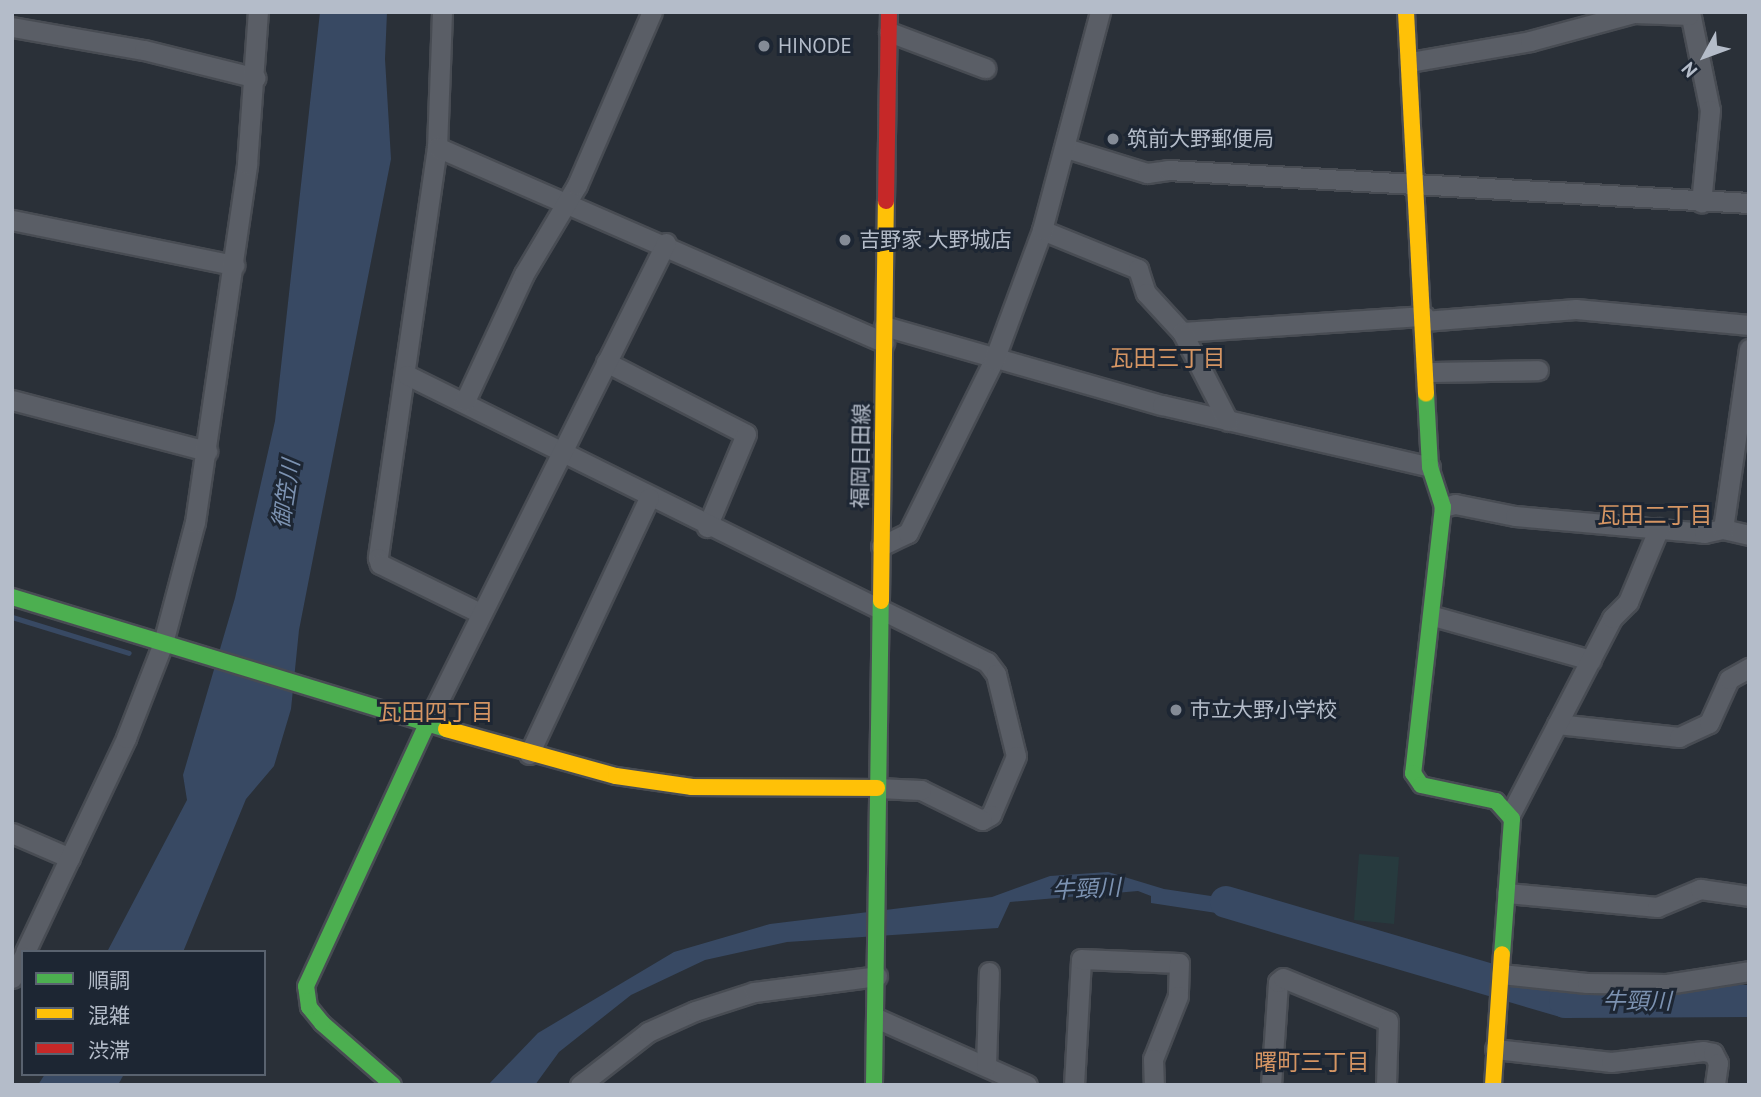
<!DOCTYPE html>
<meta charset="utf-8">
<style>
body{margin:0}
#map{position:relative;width:1761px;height:1097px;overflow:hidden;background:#2a3038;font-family:"PT Sans","Noto Sans JP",sans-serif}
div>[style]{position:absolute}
.green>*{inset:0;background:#273a3e}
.water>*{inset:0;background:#384963}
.stream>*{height:5px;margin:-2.5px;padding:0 2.5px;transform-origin:2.5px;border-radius:2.5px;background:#384963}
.river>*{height:32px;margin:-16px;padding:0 16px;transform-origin:16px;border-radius:16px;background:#384963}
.roads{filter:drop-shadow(2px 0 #484c53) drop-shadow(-2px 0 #484c53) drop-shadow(0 2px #484c53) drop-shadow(0 -2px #484c53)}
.street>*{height:19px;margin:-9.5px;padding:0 9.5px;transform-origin:9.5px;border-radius:9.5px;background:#5a5e66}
.fast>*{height:16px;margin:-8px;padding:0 8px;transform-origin:8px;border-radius:8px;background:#4caf50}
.slow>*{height:16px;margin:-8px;padding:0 8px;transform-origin:8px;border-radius:8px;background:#ffc107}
.jam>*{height:16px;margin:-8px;padding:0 8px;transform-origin:8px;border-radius:8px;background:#c62828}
.dots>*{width:19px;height:19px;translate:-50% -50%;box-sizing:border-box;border:4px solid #1d2633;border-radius:50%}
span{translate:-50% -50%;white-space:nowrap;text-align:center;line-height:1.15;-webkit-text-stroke:6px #1d2633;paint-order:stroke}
.poi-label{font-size:21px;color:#b4bcc9}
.left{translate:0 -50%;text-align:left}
.street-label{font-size:21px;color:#b4bcc9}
.neighbourhood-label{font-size:23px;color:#d59563}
.water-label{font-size:23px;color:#7c92b1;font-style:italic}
.frame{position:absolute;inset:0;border:14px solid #b4bcc9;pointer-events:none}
.legend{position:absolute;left:21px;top:950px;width:245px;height:126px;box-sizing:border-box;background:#1d2633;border:2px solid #59626f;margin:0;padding:9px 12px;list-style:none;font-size:21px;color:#b4bcc9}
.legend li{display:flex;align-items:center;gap:14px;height:35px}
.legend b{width:35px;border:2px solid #59626f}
.north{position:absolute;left:1670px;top:21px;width:70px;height:70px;-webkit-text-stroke:5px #1d2633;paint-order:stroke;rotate:229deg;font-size:19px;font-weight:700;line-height:28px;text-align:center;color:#b4bcc9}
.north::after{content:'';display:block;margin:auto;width:24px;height:32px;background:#b4bcc9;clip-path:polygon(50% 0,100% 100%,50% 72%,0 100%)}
</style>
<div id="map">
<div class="green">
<i style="clip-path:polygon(1359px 854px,1399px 857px,1394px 924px,1354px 920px)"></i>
</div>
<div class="water">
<i style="clip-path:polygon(320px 12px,387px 12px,385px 59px,391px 159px,299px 630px,291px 709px,274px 766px,246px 799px,183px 952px,107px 952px,187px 800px,183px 775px,235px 598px,275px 421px)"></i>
<i style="clip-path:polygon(1108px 872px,1164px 889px,1231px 899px,1271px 915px,1223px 914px,1151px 903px,1151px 896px,1138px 891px,1010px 902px,998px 928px,787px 942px,705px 960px,631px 995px,559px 1052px,535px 1085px,488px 1085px,538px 1033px,674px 952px,770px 924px,992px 897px,1050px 876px)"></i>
<i style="clip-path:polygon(45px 1074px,124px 1074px,118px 1085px,38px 1085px)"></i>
</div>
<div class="stream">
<i style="left:12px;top:617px;width:122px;rotate:17.1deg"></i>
</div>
<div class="river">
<i style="left:1226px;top:902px;width:353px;rotate:16.4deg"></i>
<i style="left:1565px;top:1002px;width:184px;rotate:-0.3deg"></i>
</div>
<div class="roads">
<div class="street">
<i style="left:442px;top:12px;width:135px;rotate:92.1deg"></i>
<i style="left:437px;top:147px;width:415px;rotate:98.2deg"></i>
<i style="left:378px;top:558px;width:6px;rotate:72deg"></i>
<i style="left:380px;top:564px;width:111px;rotate:26.1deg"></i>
<i style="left:1690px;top:12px;width:100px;rotate:78.5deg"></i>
<i style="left:1710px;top:110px;width:93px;rotate:95.5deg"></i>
<i style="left:12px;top:27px;width:134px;rotate:9.9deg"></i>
<i style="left:144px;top:50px;width:115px;rotate:14deg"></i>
<i style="left:889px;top:32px;width:103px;rotate:20.6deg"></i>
<i style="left:1410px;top:62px;width:122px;rotate:-9.9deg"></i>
<i style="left:1530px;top:41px;width:108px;rotate:-15.1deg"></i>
<i style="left:1634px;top:13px;width:55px;rotate:2.1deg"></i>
<i style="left:437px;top:147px;width:488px;rotate:23.6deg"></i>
<i style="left:1066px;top:148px;width:85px;rotate:17.2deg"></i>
<i style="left:1147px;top:173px;width:21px;rotate:-8deg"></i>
<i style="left:1168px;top:170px;width:582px;rotate:3.25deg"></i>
<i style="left:12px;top:220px;width:227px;rotate:11.5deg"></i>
<i style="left:1042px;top:230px;width:104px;rotate:22.1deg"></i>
<i style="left:1138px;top:269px;width:25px;rotate:72deg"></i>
<i style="left:1146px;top:293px;width:53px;rotate:47.3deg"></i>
<i style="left:1182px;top:332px;width:243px;rotate:-3.8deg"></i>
<i style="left:1424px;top:321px;width:152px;rotate:-4.5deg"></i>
<i style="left:1576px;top:309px;width:174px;rotate:5.3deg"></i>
<i style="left:884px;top:326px;width:289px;rotate:15.9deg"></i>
<i style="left:1162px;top:405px;width:275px;rotate:13deg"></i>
<i style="left:1182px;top:332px;width:100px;rotate:62.7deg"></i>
<i style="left:606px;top:362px;width:157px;rotate:27.2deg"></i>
<i style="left:746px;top:434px;width:101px;rotate:112.8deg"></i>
<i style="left:1427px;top:372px;width:111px;rotate:-1deg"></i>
<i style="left:407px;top:375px;width:647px;rotate:26.33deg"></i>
<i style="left:987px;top:662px;width:15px;rotate:53deg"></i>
<i style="left:996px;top:674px;width:84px;rotate:76.3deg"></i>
<i style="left:1016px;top:756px;width:64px;rotate:113deg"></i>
<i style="left:991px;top:815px;width:10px;rotate:151deg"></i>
<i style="left:982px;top:820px;width:68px;rotate:-153.8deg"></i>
<i style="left:921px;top:790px;width:44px;rotate:-177.4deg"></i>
<i style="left:12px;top:400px;width:202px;rotate:14.7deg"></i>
<i style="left:465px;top:401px;width:140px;rotate:-65.1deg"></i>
<i style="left:524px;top:274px;width:104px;rotate:-59.2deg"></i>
<i style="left:577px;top:185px;width:189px;rotate:-66.6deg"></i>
<i style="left:1443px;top:507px;width:12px;rotate:-14deg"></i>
<i style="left:1455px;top:504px;width:61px;rotate:11.3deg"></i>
<i style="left:1515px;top:516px;width:190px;rotate:5.1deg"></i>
<i style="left:1704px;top:533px;width:19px;rotate:-12deg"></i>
<i style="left:1723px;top:529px;width:27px;rotate:13deg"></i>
<i style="left:1723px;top:529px;width:182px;rotate:-81.8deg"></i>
<i style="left:881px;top:546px;width:30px;rotate:-26deg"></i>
<i style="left:908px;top:533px;width:193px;rotate:-63.6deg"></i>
<i style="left:994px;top:360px;width:139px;rotate:-69.7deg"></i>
<i style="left:1042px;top:230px;width:226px;rotate:-75.1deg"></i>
<i style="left:1433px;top:616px;width:164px;rotate:15.6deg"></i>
<i style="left:427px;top:724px;width:537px;rotate:-63.58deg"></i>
<i style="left:1557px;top:724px;width:123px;rotate:6.1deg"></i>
<i style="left:1679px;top:737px;width:33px;rotate:-25deg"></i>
<i style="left:1709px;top:723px;width:48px;rotate:-65.6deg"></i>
<i style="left:1729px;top:679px;width:23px;rotate:-29deg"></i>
<i style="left:529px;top:754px;width:283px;rotate:-64.9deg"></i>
<i style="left:1510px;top:815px;width:222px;rotate:-62.6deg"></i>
<i style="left:1612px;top:618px;width:23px;rotate:-45deg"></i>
<i style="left:1628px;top:602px;width:80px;rotate:-67.3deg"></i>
<i style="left:12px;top:833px;width:63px;rotate:23.3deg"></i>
<i style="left:1507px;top:893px;width:151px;rotate:5.3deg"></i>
<i style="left:1657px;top:907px;width:47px;rotate:-22.7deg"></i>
<i style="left:1700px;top:889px;width:49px;rotate:8.1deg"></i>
<i style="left:25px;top:952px;width:237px;rotate:-64.7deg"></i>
<i style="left:126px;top:738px;width:102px;rotate:-68.7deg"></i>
<i style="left:163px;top:643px;width:125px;rotate:-75.2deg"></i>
<i style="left:195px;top:522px;width:362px;rotate:-81.7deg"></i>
<i style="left:247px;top:164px;width:152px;rotate:-85.9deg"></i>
<i style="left:1501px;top:974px;width:86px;rotate:6deg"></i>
<i style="left:1587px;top:983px;width:80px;rotate:0.7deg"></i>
<i style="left:1667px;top:984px;width:83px;rotate:-9deg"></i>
<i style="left:12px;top:978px;width:24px;rotate:-62deg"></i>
<i style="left:876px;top:1018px;width:165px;rotate:23.9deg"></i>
<i style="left:1495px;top:1049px;width:117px;rotate:6.4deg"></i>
<i style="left:1611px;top:1062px;width:93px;rotate:-6.8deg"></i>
<i style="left:1703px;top:1051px;width:10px;rotate:11deg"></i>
<i style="left:1713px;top:1053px;width:11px;rotate:63deg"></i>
<i style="left:1718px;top:1063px;width:22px;rotate:98deg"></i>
<i style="left:986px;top:1066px;width:94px;rotate:-88.2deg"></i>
<i style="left:580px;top:1085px;width:86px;rotate:-37.9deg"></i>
<i style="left:648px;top:1032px;width:51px;rotate:-24.1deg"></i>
<i style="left:695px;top:1011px;width:62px;rotate:-17.9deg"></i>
<i style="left:754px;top:992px;width:124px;rotate:-7.4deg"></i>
<i style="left:1074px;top:1085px;width:126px;rotate:-86.8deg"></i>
<i style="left:1081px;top:959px;width:98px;rotate:2.3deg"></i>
<i style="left:1179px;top:963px;width:33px;rotate:92deg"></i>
<i style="left:1178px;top:996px;width:68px;rotate:111.6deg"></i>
<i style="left:1153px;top:1059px;width:26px;rotate:88deg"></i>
<i style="left:1271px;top:1085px;width:103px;rotate:-86.1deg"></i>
<i style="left:1278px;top:982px;width:6px;rotate:-39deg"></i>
<i style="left:1283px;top:978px;width:113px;rotate:22.3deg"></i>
<i style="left:1388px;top:1021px;width:64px;rotate:91.8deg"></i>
</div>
<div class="fast">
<i style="left:1426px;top:393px;width:74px;rotate:86.9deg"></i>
<i style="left:1430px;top:467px;width:42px;rotate:72deg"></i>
<i style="left:1443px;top:507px;width:268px;rotate:96.4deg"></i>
<i style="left:1413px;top:773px;width:14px;rotate:56deg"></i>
<i style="left:1421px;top:785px;width:77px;rotate:12deg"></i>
<i style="left:1496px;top:801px;width:24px;rotate:48deg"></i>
<i style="left:1512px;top:819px;width:135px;rotate:94.2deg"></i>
<i style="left:12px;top:597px;width:454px;rotate:16.9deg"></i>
<i style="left:393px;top:1085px;width:94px;rotate:-138.9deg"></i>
<i style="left:322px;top:1023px;width:21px;rotate:-129deg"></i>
<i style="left:309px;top:1007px;width:21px;rotate:-98deg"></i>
<i style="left:306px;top:986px;width:289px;rotate:-65.2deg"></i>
<i style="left:874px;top:1085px;width:484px;rotate:-89.2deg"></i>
</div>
<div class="slow">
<i style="left:1406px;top:12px;width:382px;rotate:87deg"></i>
<i style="left:881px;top:601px;width:400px;rotate:-89.3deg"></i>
<i style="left:446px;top:729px;width:176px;rotate:15.5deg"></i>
<i style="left:616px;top:776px;width:77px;rotate:8.2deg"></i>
<i style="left:692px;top:787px;width:185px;rotate:0.3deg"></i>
<i style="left:1493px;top:1085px;width:131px;rotate:-86.1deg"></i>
</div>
<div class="jam">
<i style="left:886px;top:201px;width:189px;rotate:-89.1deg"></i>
</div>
</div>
<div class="dots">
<i style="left:764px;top:46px;background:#848b96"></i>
<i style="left:1113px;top:139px;background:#848b96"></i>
<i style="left:845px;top:240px;background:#848b96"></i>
<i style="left:1176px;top:710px;background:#848b96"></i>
</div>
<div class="poi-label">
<span class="left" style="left:778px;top:46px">HINODE</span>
<span class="left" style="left:1127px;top:139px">筑前大野郵便局</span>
<span class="left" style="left:859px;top:240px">吉野家 大野城店</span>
<span class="left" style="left:1190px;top:710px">市立大野小学校</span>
</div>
<div class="street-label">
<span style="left:861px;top:456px;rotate:-89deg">福岡日田線</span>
</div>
<div class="neighbourhood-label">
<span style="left:1168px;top:358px">瓦田三丁目</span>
<span style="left:1655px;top:515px">瓦田二丁目</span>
<span style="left:436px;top:712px">瓦田四丁目</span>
<span style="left:1312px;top:1062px">曙町三丁目</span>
</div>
<div class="water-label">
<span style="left:286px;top:494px;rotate:-81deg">御笠川</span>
<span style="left:1086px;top:889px;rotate:-3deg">牛頸川</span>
<span style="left:1637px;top:1001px">牛頸川</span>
</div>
<div class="frame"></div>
<ul class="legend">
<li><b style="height:9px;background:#4caf50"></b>順調</li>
<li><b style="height:9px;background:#ffc107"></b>混雑</li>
<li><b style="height:9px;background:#c62828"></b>渋滞</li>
</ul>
<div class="north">N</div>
</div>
